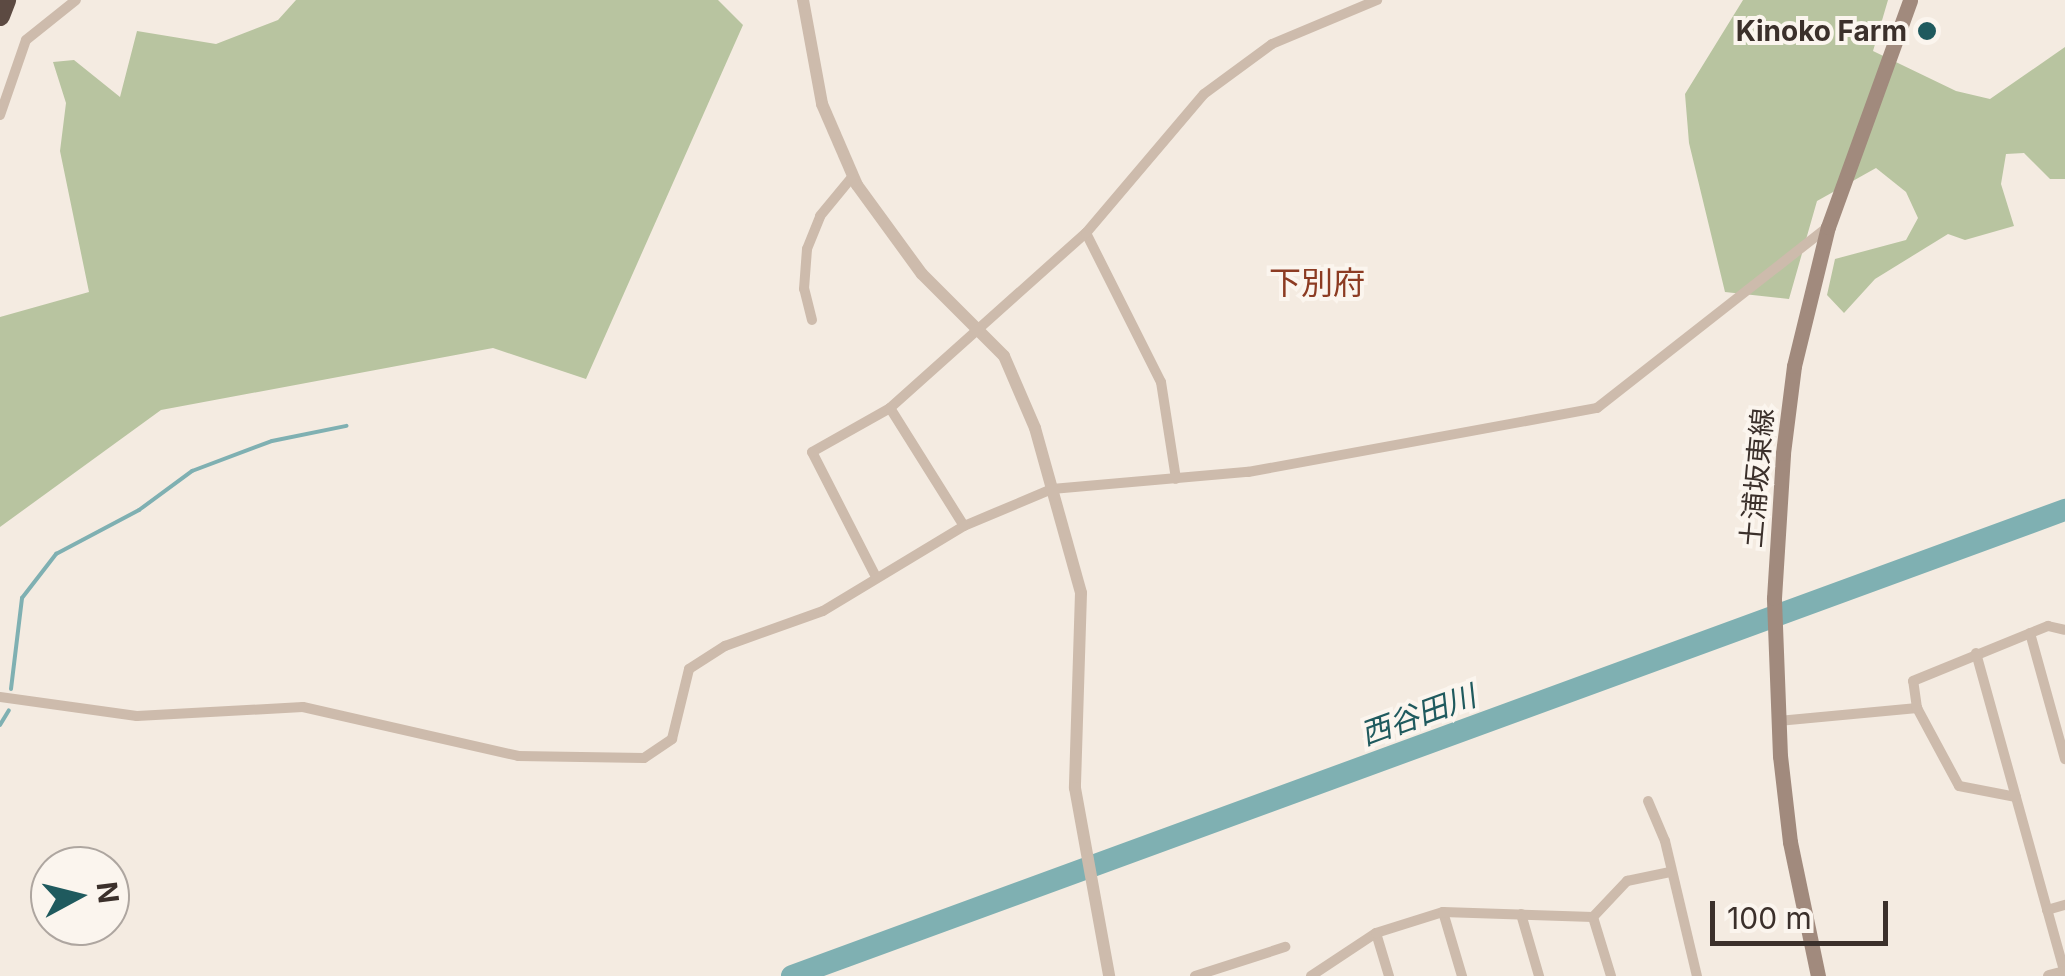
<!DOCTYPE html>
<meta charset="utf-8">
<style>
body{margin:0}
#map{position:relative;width:2065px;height:976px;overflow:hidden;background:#f4ebe1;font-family:Inter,"Noto Sans JP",sans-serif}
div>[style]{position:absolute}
.green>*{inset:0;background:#b8c4a0}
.stream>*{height:4px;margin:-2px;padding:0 2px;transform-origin:2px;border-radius:2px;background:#7fb0b2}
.river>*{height:22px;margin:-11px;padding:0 11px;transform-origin:11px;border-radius:11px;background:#7fb0b2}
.minor>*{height:10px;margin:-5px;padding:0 5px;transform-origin:5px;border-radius:5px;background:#cdbbac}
.tertiary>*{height:12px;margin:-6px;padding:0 6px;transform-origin:6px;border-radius:6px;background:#cdbbac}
.secondary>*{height:15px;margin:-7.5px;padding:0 7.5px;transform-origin:7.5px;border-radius:7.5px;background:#a18a7d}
.motorway>*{height:20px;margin:-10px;padding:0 10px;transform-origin:10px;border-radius:10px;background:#5c4a42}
.dots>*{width:28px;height:28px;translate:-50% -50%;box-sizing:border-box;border:5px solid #fbf5ee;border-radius:50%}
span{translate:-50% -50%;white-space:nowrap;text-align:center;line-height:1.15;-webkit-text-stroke:8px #fbf5ee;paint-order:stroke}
.poi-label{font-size:28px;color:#3b302b;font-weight:700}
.right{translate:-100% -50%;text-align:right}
.street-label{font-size:28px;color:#3b302b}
.water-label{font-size:30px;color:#1f5a5e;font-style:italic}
.quarter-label{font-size:32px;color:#8c3b22}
.north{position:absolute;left:30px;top:846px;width:100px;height:100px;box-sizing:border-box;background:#fbf5ee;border:2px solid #aea6a0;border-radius:50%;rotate:83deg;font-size:28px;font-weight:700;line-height:40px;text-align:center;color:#3b302b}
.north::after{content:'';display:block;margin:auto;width:35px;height:45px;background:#1f5a5e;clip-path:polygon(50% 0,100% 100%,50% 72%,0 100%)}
.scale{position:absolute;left:1710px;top:901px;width:178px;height:45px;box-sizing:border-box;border:5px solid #3b302b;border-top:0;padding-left:12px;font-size:30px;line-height:35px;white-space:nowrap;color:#3b302b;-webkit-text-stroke:8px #fbf5ee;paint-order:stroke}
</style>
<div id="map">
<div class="green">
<i style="clip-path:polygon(296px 0,718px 0,743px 25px,586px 379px,493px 348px,161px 410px,0 527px,0 317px,89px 292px,60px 151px,66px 103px,53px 62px,74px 60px,120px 97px,137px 31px,216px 44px,278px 20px)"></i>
<i style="clip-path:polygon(1743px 0,1888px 0,1873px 51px,1956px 91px,1990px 99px,2065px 47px,2065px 179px,2050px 179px,2024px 153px,2006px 154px,2001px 184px,2014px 226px,1965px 240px,1948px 234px,1875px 279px,1844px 313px,1827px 295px,1835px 259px,1906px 240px,1918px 218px,1906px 192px,1876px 168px,1817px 201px,1789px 299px,1725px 292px,1689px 143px,1685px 94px)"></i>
</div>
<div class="stream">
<i style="left:11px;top:689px;width:92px;rotate:-83.1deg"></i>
<i style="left:22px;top:598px;width:56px;rotate:-52.3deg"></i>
<i style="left:56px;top:554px;width:94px;rotate:-27.9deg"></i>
<i style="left:139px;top:510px;width:66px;rotate:-36.3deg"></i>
<i style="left:192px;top:471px;width:85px;rotate:-20.6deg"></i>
<i style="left:272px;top:441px;width:76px;rotate:-11.5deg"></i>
<i style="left:0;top:725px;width:17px;rotate:-59deg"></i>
</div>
<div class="river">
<i style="left:792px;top:976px;width:1356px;rotate:-20.11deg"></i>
</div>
<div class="minor">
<i style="left:0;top:115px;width:79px;rotate:-70.9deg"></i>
<i style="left:26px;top:40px;width:64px;rotate:-38.7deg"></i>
<i style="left:1086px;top:233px;width:167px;rotate:63.3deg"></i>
<i style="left:1161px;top:382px;width:98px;rotate:81.2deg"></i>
<i style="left:812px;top:320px;width:32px;rotate:-104deg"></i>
<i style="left:804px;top:289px;width:40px;rotate:-85.7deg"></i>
<i style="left:807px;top:249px;width:35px;rotate:-68deg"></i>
<i style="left:820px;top:216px;width:52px;rotate:-50.5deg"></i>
<i style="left:890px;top:408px;width:139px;rotate:57.9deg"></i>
<i style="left:875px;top:575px;width:138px;rotate:-117.1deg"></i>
<i style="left:812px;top:452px;width:90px;rotate:-29.4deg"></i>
<i style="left:890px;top:408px;width:263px;rotate:-41.8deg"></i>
<i style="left:1086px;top:233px;width:182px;rotate:-49.7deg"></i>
<i style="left:1204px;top:94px;width:84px;rotate:-36.3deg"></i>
<i style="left:1272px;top:44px;width:114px;rotate:-22.7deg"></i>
<i style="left:2030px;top:633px;width:131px;rotate:74.5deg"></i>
<i style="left:1976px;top:653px;width:334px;rotate:74.5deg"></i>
<i style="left:0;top:697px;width:138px;rotate:7.9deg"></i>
<i style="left:137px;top:716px;width:166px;rotate:-3.1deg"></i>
<i style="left:303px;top:707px;width:221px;rotate:12.8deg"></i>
<i style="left:518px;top:756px;width:126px;rotate:0.9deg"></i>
<i style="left:644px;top:758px;width:34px;rotate:-34deg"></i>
<i style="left:672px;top:739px;width:72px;rotate:-76.3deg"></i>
<i style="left:689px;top:669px;width:43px;rotate:-32.6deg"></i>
<i style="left:725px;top:646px;width:104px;rotate:-19.7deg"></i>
<i style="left:823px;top:611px;width:165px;rotate:-31.1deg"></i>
<i style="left:964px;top:526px;width:95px;rotate:-22.8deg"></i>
<i style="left:1052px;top:489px;width:197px;rotate:-5deg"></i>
<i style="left:1248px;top:472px;width:355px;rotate:-10.4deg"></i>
<i style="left:1597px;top:408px;width:293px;rotate:-38.1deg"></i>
<i style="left:1778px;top:721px;width:140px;rotate:-5.3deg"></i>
<i style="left:2016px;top:797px;width:58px;rotate:-169.1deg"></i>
<i style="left:1959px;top:786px;width:89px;rotate:-118.3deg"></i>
<i style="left:1917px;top:708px;width:27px;rotate:-98deg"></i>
<i style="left:1913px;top:681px;width:146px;rotate:-22.2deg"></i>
<i style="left:2048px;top:626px;width:17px;rotate:13deg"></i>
<i style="left:1648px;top:801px;width:43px;rotate:67deg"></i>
<i style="left:1665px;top:841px;width:139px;rotate:76.7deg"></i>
<i style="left:2047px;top:910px;width:19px;rotate:-16deg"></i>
<i style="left:1443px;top:912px;width:67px;rotate:73.5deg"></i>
<i style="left:1521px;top:914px;width:65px;rotate:73.8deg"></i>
<i style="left:1376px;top:933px;width:45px;rotate:73.2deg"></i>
<i style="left:1195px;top:976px;width:95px;rotate:-17.9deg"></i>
<i style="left:1311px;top:976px;width:78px;rotate:-33.5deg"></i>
<i style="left:1376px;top:933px;width:70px;rotate:-17.4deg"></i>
<i style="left:1443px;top:912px;width:150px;rotate:1.9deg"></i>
<i style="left:1611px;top:976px;width:62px;rotate:-107deg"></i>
<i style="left:1593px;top:917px;width:50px;rotate:-46.6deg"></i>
<i style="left:1627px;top:881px;width:44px;rotate:-11.8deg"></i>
</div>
<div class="tertiary">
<i style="left:803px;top:0;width:106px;rotate:79.6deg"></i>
<i style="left:822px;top:104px;width:88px;rotate:66.6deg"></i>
<i style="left:857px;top:185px;width:110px;rotate:53.9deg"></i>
<i style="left:922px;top:274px;width:116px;rotate:45deg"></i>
<i style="left:1004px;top:356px;width:78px;rotate:66.7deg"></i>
<i style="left:1035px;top:428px;width:171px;rotate:74.4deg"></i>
<i style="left:1081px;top:593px;width:195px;rotate:91.8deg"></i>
<i style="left:1075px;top:788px;width:191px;rotate:79.7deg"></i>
<i style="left:2049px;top:976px;width:16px;rotate:-14deg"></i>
</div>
<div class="secondary">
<i style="left:1818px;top:976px;width:137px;rotate:-101.8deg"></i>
<i style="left:1790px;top:842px;width:87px;rotate:-96.6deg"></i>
<i style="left:1780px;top:756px;width:158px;rotate:-92.2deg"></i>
<i style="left:1774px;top:598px;width:145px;rotate:-86.4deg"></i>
<i style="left:1783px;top:453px;width:88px;rotate:-82.8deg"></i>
<i style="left:1794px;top:366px;width:143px;rotate:-76.3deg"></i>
<i style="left:1828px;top:227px;width:241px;rotate:-70.1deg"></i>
</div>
<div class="motorway">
<i style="left:0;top:16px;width:17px;rotate:-69deg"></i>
</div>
<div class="dots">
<i style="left:1927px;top:31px;background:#1f5a5e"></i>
</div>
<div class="poi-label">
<span class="right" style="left:1907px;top:31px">Kinoko Farm</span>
</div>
<div class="street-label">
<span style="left:1757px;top:478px;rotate:-85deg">土浦坂東線</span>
</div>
<div class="water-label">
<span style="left:1418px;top:715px;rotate:-20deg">西谷田川</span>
</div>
<div class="quarter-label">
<span style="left:1317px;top:283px">下別府</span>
</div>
<div class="north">N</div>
<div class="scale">100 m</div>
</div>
